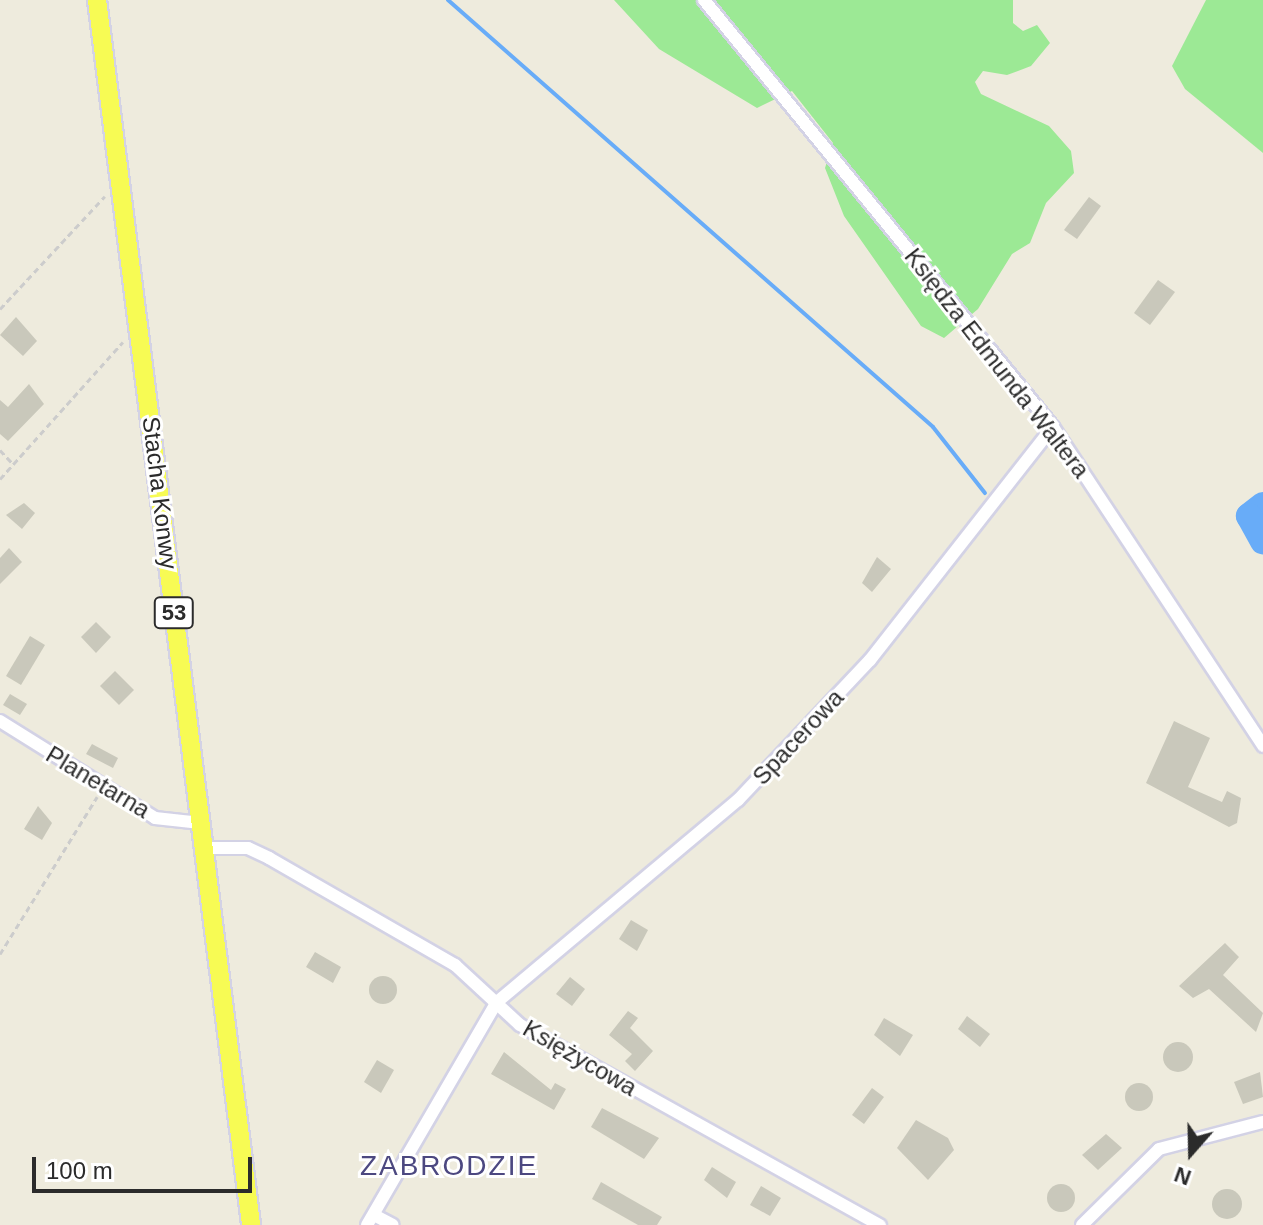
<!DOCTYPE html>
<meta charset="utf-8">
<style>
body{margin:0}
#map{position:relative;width:1263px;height:1225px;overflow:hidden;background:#eeebdd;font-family:Arial,sans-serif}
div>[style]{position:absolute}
.green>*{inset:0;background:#9ce995}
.stream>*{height:4px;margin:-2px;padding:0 2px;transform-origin:2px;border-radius:2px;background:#68acf8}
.river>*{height:26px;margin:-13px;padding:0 13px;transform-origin:13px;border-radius:13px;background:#68acf8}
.building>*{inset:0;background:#c9c8bb}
.round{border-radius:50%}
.path>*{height:3px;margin-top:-1.5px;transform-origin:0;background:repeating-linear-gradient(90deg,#ccc 0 6px,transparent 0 10px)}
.roads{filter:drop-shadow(2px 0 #d3d2e5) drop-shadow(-2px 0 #d3d2e5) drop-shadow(0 2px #d3d2e5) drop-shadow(0 -2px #d3d2e5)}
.minor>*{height:12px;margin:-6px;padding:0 6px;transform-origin:6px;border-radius:6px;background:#fff}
.primary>*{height:18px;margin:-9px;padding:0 9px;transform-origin:9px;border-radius:9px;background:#f7fb54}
span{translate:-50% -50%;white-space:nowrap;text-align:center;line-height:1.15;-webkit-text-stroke:6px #fff;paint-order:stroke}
.shield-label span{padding:2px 6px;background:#fff;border:2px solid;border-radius:6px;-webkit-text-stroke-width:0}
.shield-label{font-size:22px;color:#2b2b2b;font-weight:700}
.street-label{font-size:24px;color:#2b2b2b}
.quarter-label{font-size:28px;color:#4c4880;letter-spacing:2px}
.north{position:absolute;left:1151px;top:1113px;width:80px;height:80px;-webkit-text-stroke:6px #fff;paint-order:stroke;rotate:200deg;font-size:22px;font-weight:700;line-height:32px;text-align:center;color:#2b2b2b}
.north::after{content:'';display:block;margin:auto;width:28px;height:36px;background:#2b2b2b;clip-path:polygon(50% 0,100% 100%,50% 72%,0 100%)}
.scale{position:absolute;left:32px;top:1157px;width:220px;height:36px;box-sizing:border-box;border:4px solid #2b2b2b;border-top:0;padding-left:10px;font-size:24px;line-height:28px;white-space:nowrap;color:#2b2b2b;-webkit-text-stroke:6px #fff;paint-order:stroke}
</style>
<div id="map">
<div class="green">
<i style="clip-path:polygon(614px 0,1013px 0,1013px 23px,1023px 31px,1037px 25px,1050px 43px,1031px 66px,1007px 75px,983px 71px,975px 82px,981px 94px,1049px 126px,1071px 151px,1074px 173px,1046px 203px,1030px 243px,1012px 254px,978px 309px,944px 338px,921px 326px,844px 216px,825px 168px,833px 143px,792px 91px,757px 108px,659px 49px)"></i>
<i style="clip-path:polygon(1206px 0,1263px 0,1263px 153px,1185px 89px,1172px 66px)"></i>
</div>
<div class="stream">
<i style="left:448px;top:0;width:646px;rotate:41.36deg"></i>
<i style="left:933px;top:427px;width:84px;rotate:51.8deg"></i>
</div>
<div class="river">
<i style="left:1263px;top:505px;width:18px;rotate:142deg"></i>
<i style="left:1249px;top:516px;width:29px;rotate:61deg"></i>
</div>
<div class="building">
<i style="clip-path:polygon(1089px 197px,1101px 206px,1077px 239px,1064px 230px)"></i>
<i style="clip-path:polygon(1158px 280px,1175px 292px,1150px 325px,1134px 313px)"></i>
<i style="clip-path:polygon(16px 317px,37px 341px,23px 356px,0 335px)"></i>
<i style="clip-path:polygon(29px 384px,44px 404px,8px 441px,0 434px,0 400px,8px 407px)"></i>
<i style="clip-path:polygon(24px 503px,35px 513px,22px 529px,6px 515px)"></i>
<i style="clip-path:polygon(9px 548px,22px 562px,0 584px,0 558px)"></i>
<i style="clip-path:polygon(877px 557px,891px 569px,872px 592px,862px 583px)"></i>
<i style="clip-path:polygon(96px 622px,111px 637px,96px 653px,81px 637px)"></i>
<i style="clip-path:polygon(30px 636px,45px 645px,21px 685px,6px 676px)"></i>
<i style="clip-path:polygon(115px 671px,134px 690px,119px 705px,100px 686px)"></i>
<i style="clip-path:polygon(10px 694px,27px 704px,20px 715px,3px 705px)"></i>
<i style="clip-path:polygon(1174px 721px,1210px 738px,1188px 787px,1222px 802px,1227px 791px,1241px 798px,1237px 823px,1229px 827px,1146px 783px)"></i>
<i style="clip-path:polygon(92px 744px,118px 758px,113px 768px,86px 754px)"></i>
<i style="clip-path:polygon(38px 806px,52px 823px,42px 840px,24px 829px)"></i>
<i style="clip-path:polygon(631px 920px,648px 930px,637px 951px,619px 939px)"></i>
<i style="clip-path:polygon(1225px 943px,1239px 957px,1223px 975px,1263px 1013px,1256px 1032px,1209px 989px,1193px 998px,1179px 986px)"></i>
<i style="clip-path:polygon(315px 952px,341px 967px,333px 983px,306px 967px)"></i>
<i class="round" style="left:369px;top:976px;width:28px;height:28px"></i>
<i style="clip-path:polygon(570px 977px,585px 989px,572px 1006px,556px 994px)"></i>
<i style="clip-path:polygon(628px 1011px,638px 1018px,630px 1028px,653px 1051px,635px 1071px,625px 1061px,632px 1054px,609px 1035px)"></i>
<i style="clip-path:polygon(967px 1016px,990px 1034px,980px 1047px,958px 1029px)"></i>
<i style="clip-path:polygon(884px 1018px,913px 1035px,900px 1056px,874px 1035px)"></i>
<i class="round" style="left:1163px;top:1042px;width:30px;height:30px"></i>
<i style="clip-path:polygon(504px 1052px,551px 1090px,555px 1083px,566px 1089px,554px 1110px,491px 1074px)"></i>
<i style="clip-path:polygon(377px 1060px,394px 1070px,381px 1093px,364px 1082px)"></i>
<i style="clip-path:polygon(1260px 1072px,1263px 1097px,1243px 1104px,1234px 1082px)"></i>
<i class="round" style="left:1125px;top:1083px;width:28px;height:28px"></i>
<i style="clip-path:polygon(872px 1088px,884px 1097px,864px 1124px,852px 1115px)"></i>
<i style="clip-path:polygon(602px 1108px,659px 1138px,644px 1159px,591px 1127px)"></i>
<i style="clip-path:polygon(916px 1120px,948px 1138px,954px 1150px,928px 1180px,897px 1148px)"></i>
<i style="clip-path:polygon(1106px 1134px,1122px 1148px,1098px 1170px,1082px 1155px)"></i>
<i style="clip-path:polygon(712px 1167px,736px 1182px,727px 1198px,704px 1180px)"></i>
<i style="clip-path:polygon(601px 1182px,662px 1217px,657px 1225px,638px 1225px,592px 1199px)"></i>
<i class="round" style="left:1047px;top:1184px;width:28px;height:28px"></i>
<i style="clip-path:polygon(761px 1186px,781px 1198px,770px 1216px,750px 1205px)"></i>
<i class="round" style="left:1212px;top:1189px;width:30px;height:30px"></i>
</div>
<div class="path">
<i style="left:0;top:309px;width:154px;rotate:-47.1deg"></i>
<i style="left:0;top:450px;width:19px;rotate:47deg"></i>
<i style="left:0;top:479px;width:184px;rotate:-48.1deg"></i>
<i style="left:0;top:954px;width:185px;rotate:-58.3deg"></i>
</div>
<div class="roads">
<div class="minor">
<i style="left:704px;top:0;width:551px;rotate:50.74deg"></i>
<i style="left:1053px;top:427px;width:382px;rotate:56.6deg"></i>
<i style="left:0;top:721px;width:183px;rotate:32deg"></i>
<i style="left:155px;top:818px;width:46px;rotate:6.2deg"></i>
<i style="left:204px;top:848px;width:44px"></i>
<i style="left:248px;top:848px;width:23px;rotate:25deg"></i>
<i style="left:269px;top:858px;width:215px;rotate:29.9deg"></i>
<i style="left:455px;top:965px;width:88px;rotate:42.7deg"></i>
<i style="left:520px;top:1025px;width:412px;rotate:29.1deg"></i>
<i style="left:374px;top:1215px;width:21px;rotate:28deg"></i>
<i style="left:367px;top:1225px;width:258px;rotate:-59.8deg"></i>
<i style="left:497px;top:1002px;width:314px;rotate:-40deg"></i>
<i style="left:738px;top:800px;width:192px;rotate:-46.7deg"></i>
<i style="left:870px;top:660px;width:296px;rotate:-51.9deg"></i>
<i style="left:1082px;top:1225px;width:108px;rotate:-44.6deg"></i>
<i style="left:1159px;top:1149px;width:107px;rotate:-14.6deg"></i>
</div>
<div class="primary">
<i style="left:97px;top:0;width:1235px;rotate:82.83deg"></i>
</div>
</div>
<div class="shield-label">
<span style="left:174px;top:613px">53</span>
</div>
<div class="street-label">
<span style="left:997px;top:363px;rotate:52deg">Księdza Edmunda Waltera</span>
<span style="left:160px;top:493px;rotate:83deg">Stacha Konwy</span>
<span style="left:798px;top:737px;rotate:-47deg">Spacerowa</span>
<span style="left:98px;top:782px;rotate:31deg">Planetarna</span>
<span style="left:580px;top:1058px;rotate:30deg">Księżycowa</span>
</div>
<div class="quarter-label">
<span style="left:449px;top:1166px">ZABRODZIE</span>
</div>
<div class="north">N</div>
<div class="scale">100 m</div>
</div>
